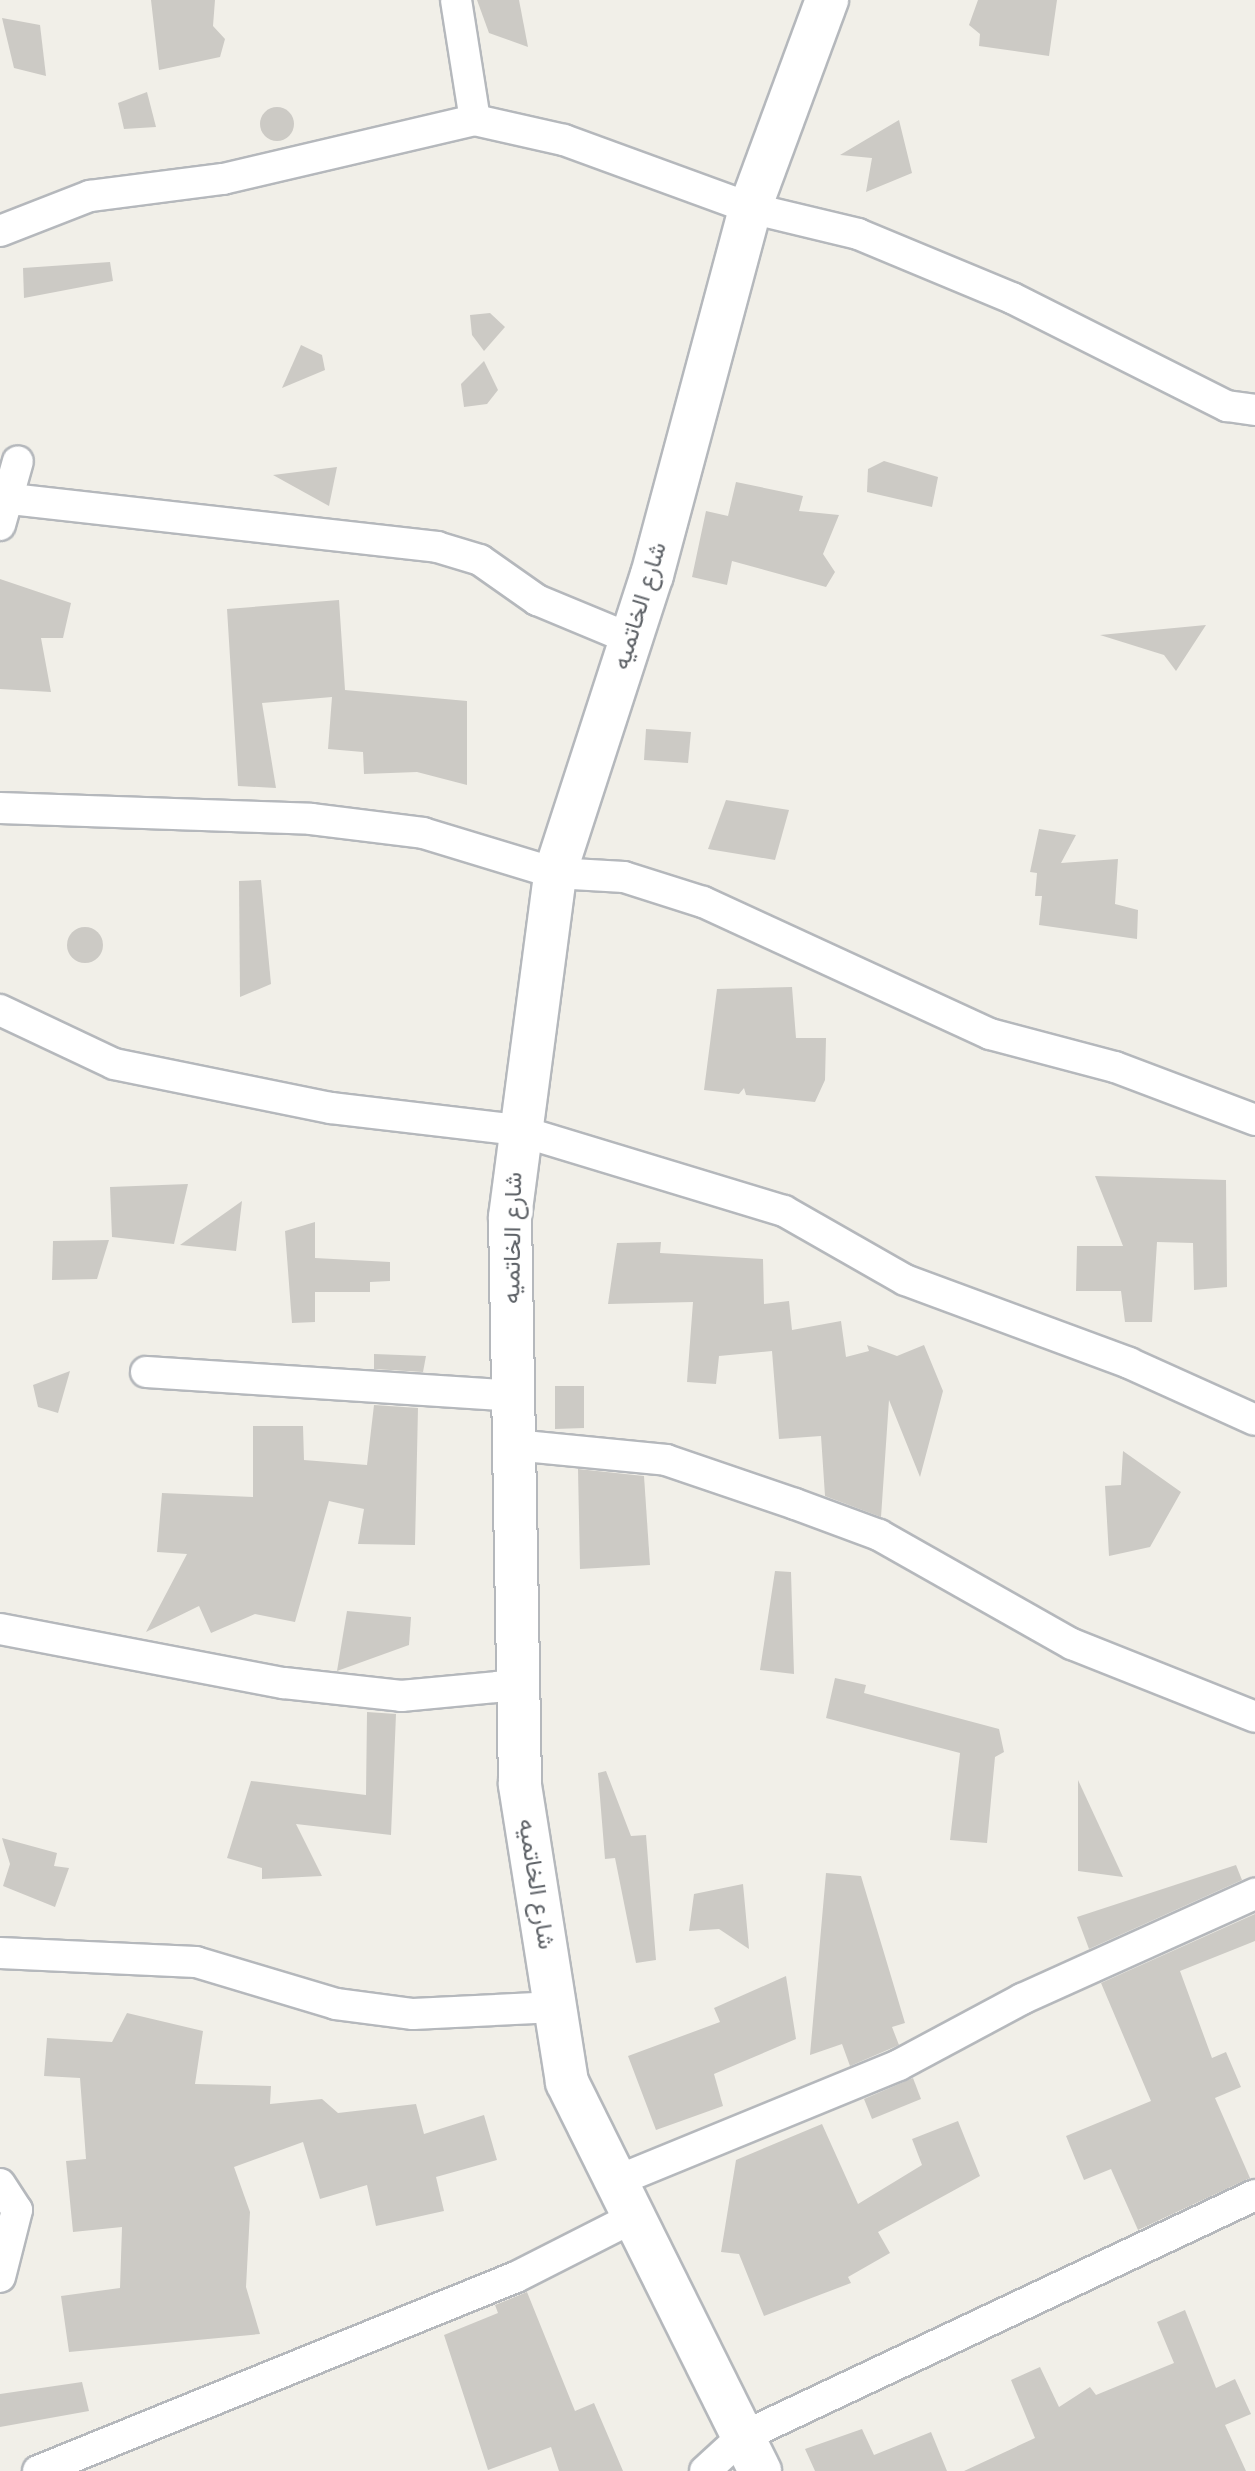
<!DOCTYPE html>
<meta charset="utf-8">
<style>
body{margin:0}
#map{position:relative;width:1255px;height:2471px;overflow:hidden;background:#f1efe8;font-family:"Varela Round",Vazirmatn,sans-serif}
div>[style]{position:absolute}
.building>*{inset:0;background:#cccac5}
.round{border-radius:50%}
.roads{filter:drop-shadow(2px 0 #b5b8bc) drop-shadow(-2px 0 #b5b8bc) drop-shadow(0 2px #b5b8bc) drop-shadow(0 -2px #b5b8bc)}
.street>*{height:30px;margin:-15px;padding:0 15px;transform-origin:15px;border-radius:15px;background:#fff}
.secondary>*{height:42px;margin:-21px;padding:0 21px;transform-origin:21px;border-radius:21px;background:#fff}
span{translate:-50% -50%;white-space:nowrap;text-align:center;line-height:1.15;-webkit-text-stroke:8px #fff;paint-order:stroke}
.street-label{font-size:24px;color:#5f6368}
</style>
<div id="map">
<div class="building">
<i style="clip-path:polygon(151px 0,215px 0,213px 26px,225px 39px,220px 57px,159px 70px)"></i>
<i style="clip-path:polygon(477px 0,519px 0,528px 47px,489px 33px)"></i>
<i style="clip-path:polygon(978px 0,1057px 0,1049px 56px,979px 46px,980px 34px,969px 25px)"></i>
<i style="clip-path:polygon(2px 18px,40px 25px,46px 76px,14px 68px)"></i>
<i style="clip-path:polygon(147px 92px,156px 127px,124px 129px,118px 103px)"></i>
<i class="round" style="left:260px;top:107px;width:34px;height:34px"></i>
<i style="clip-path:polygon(899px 120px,912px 173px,866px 192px,872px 158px,840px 155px)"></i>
<i style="clip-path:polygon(110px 262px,113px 281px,24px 298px,23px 268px)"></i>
<i style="clip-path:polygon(490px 313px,505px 327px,484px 351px,472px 335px,470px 315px)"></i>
<i style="clip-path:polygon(301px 345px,322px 355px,325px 370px,282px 388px)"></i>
<i style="clip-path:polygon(484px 361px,498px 390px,487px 404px,464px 407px,461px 384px)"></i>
<i style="clip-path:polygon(884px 461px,938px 477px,932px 507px,867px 492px,868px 469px)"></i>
<i style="clip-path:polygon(337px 467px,329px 506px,273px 475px)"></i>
<i style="clip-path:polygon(736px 482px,803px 496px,799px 511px,839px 515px,823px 554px,835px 572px,826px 587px,732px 561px,727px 585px,692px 577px,706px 511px,728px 516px)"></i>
<i style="clip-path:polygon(0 579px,71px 603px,63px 638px,41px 638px,51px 692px,0 689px)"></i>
<i style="clip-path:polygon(339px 600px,345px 690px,467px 701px,467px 785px,417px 772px,364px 774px,363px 752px,328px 749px,332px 697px,262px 703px,276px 788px,238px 786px,227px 609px)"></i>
<i style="clip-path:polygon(1206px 625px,1176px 671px,1164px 655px,1100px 635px)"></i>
<i style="clip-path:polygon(646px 729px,691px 732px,688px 763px,644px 760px)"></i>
<i style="clip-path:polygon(726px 800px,789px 810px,775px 860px,708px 849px)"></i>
<i style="clip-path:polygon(1039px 829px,1076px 835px,1061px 863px,1118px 859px,1115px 904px,1138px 910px,1137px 939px,1039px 925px,1042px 896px,1035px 896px,1037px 873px,1030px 872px)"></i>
<i style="clip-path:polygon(261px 880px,271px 984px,240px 997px,239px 881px)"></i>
<i class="round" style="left:67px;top:927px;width:36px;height:36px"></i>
<i style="clip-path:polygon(792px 987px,796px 1038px,826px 1038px,825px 1080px,815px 1102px,746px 1095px,744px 1088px,739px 1094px,704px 1090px,717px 989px)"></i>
<i style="clip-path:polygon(1095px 1176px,1226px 1180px,1227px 1287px,1194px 1290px,1193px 1243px,1157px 1242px,1152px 1322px,1125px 1322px,1121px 1291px,1076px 1291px,1077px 1246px,1123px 1246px)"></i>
<i style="clip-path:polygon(188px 1184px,174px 1244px,112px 1237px,110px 1187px)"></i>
<i style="clip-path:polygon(242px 1201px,236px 1251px,180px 1245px)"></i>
<i style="clip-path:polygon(315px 1222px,315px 1258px,390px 1262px,390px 1281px,370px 1282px,370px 1292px,315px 1292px,315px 1322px,292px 1323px,285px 1231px)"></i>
<i style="clip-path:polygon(109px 1240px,97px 1279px,52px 1280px,53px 1241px)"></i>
<i style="clip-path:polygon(661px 1242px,660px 1253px,763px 1259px,764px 1304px,789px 1301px,792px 1330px,841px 1321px,846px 1357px,869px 1351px,867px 1345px,897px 1356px,924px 1345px,943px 1391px,920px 1477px,889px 1400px,881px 1517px,825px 1496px,821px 1436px,779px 1439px,772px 1351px,719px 1356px,716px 1384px,687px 1382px,693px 1302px,608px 1304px,617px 1243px)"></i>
<i style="clip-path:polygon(374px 1354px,426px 1356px,423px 1372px,374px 1369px)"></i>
<i style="clip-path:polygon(70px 1371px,58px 1413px,38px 1407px,33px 1385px)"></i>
<i style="clip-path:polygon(555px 1386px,584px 1386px,584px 1428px,555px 1429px)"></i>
<i style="clip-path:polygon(374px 1405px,418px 1408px,415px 1545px,358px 1544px,364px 1509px,329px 1501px,295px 1622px,255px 1614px,211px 1633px,199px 1606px,146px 1632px,187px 1554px,157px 1552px,162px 1493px,253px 1497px,253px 1426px,303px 1426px,304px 1460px,367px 1465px)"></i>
<i style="clip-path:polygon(1123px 1451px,1181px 1492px,1150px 1547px,1109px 1556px,1105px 1486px,1121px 1485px)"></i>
<i style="clip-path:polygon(578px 1469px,644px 1476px,650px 1565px,580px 1569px)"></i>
<i style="clip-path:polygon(775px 1571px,791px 1572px,794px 1674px,760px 1670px)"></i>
<i style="clip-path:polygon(347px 1611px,411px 1617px,409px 1645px,337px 1671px)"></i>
<i style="clip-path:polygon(835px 1678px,866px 1685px,864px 1693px,999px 1729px,1004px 1752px,995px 1757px,987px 1843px,950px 1840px,960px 1753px,826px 1718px)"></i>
<i style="clip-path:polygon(367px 1712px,396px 1714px,391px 1835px,296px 1824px,322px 1876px,262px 1879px,262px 1868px,227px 1858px,251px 1781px,366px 1795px)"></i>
<i style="clip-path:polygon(606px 1771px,631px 1836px,646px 1835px,656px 1960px,636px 1963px,615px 1858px,605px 1859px,598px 1773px)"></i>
<i style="clip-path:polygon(1078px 1780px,1123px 1877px,1078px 1871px)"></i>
<i style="clip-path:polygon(2px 1838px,57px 1853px,54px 1866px,69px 1868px,55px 1907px,3px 1886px,10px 1864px)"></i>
<i style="clip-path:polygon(1236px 1865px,1242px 1880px,1089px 1949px,1077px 1917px)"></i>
<i style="clip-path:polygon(826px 1873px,861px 1876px,905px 2023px,892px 2027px,899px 2045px,850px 2066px,842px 2044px,810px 2055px)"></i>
<i style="clip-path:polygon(743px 1884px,749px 1949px,719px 1929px,689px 1931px,694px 1894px)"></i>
<i style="clip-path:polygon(1255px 1914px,1255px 1941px,1180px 1971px,1212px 2058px,1226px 2052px,1241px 2087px,1215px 2098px,1250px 2178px,1138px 2230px,1111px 2169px,1084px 2180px,1066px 2136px,1151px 2101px,1101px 1983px)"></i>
<i style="clip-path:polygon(786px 1976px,796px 2039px,714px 2074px,723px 2106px,656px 2130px,628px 2056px,720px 2022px,714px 2008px)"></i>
<i style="clip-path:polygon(127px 2013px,203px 2031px,195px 2084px,271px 2086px,270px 2104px,322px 2099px,338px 2113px,416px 2104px,424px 2134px,484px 2115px,497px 2160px,436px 2177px,444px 2211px,376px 2226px,367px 2185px,320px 2199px,303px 2142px,234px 2167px,250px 2212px,246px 2287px,260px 2334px,69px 2352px,61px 2296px,120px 2288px,122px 2227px,73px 2232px,66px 2161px,86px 2159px,80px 2078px,44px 2076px,47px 2038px,112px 2042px)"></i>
<i style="clip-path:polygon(913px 2078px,921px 2099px,872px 2119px,864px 2099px)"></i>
<i style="clip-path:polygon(958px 2121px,980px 2176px,878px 2232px,890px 2253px,848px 2277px,851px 2283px,764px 2316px,739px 2254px,721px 2252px,736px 2160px,822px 2124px,858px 2204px,922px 2165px,912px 2139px)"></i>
<i style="clip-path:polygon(527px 2292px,575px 2411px,594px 2403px,623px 2471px,559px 2471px,551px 2447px,488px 2470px,444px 2335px,498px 2313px,495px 2305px)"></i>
<i style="clip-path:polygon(1185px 2310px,1216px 2388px,1235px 2379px,1251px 2414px,1225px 2425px,1246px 2471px,964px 2471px,1035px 2438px,1011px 2380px,1040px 2367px,1059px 2407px,1090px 2387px,1096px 2395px,1174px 2363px,1157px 2322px)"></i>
<i style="clip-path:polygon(82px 2382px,89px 2411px,0 2427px,0 2394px)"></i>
<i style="clip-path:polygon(862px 2429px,874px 2455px,931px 2432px,947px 2471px,815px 2471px,805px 2449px)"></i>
</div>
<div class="roads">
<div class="street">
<i style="left:456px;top:0;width:121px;rotate:81deg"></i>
<i style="left:0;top:231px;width:97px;rotate:-21.3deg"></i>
<i style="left:90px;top:196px;width:134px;rotate:-7.3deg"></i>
<i style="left:223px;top:179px;width:259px;rotate:-13.2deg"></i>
<i style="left:475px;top:120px;width:91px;rotate:12.7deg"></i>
<i style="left:564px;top:140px;width:198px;rotate:20.1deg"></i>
<i style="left:750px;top:208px;width:111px;rotate:13.5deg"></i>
<i style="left:858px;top:234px;width:167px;rotate:22.6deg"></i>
<i style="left:1012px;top:298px;width:241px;rotate:26.7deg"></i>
<i style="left:1227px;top:406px;width:28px;rotate:8deg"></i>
<i style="left:11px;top:499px;width:429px;rotate:6.4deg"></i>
<i style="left:437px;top:547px;width:45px;rotate:16.8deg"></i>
<i style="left:480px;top:560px;width:70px;rotate:35.1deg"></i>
<i style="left:537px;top:600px;width:102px;rotate:22.5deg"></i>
<i style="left:0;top:525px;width:66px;rotate:-74.3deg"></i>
<i style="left:0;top:808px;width:311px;rotate:2deg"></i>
<i style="left:311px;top:819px;width:113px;rotate:7.1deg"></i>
<i style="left:423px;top:833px;width:138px;rotate:16.9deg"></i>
<i style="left:555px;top:873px;width:69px;rotate:3.3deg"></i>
<i style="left:624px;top:877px;width:83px;rotate:17.6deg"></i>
<i style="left:703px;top:902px;width:316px;rotate:24.7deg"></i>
<i style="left:990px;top:1034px;width:129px;rotate:14.8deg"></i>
<i style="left:1115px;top:1067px;width:150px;rotate:20.7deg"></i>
<i style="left:0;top:1010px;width:126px;rotate:25.3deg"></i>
<i style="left:114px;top:1064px;width:221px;rotate:11.5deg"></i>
<i style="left:331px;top:1108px;width:187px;rotate:6.7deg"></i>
<i style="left:517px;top:1130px;width:279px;rotate:16.9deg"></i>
<i style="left:784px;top:1211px;width:139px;rotate:29.7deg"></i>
<i style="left:905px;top:1280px;width:239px;rotate:20.3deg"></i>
<i style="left:1129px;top:1363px;width:138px;rotate:24.3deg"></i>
<i style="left:146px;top:1372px;width:368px;rotate:3.7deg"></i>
<i style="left:514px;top:1445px;width:153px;rotate:5.6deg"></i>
<i style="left:666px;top:1460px;width:136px;rotate:18.8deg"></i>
<i style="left:795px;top:1504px;width:90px;rotate:20.3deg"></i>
<i style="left:879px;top:1535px;width:222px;rotate:29.5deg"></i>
<i style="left:1072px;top:1644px;width:197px;rotate:21.7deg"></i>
<i style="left:0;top:1629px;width:289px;rotate:10.8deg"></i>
<i style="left:284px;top:1683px;width:118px;rotate:6.3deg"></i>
<i style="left:401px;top:1696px;width:117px;rotate:-5.4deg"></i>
<i style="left:0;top:1953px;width:196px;rotate:2.6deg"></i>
<i style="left:196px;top:1962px;width:146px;rotate:16.7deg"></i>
<i style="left:336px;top:2004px;width:78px;rotate:7.4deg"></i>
<i style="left:413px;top:2014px;width:143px;rotate:-2.8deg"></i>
<i style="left:614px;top:2182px;width:308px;rotate:-22.3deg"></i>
<i style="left:899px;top:2065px;width:140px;rotate:-28.2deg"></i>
<i style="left:1022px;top:1999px;width:256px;rotate:-24.3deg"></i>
<i style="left:0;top:2184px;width:31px;rotate:57deg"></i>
<i style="left:17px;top:2210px;width:69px;rotate:104.2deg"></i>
<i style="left:38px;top:2471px;width:516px;rotate:-22.09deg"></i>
<i style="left:516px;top:2277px;width:135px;rotate:-26.9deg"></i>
<i style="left:705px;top:2471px;width:50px;rotate:-42.6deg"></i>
<i style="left:742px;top:2437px;width:567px;rotate:-25.25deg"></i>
</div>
<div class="secondary">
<i style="left:760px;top:2471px;width:434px;rotate:-116.4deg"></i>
<i style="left:567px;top:2082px;width:302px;rotate:-99deg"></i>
<i style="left:520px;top:1784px;width:567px;rotate:-91.01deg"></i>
<i style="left:510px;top:1217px;width:347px;rotate:-82.5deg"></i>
<i style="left:555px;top:873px;width:313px;rotate:-72deg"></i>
<i style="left:652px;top:575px;width:380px;rotate:-75deg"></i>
<i style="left:750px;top:208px;width:222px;rotate:-69.7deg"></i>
</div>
</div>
<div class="street-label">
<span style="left:640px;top:606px;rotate:-73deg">شارع الخاتميه</span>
<span style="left:513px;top:1238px;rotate:-89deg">شارع الخاتميه</span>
<span style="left:536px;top:1884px;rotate:81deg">شارع الخاتميه</span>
</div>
</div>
